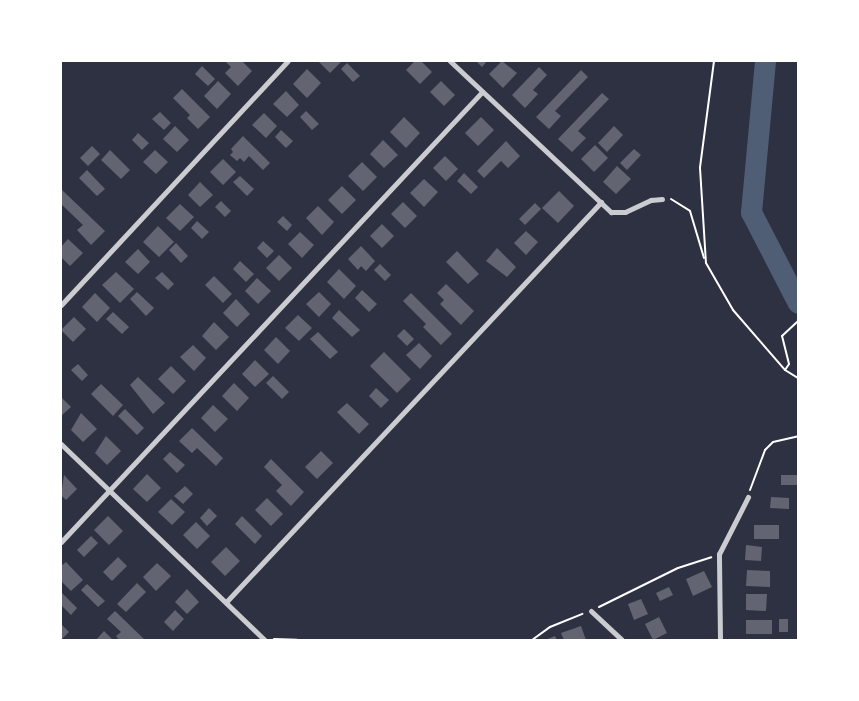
<!DOCTYPE html>
<style>
body{margin:0}
#map{position:relative;width:859px;height:701px;overflow:hidden;background:#2d3142;font-family:"Public Sans",sans-serif}
div>[style]{position:absolute}
.river>*{height:21px;margin:-10.5px;padding:0 10.5px;transform-origin:10.5px;border-radius:10.5px;background:#4f5d75}
.building>*{inset:0;background:#626471}
.path>*{height:2px;margin:-1px;padding:0 1px;transform-origin:1px;border-radius:1px;background:#fff}
.minor>*{height:5px;margin:-2.5px;padding:0 2.5px;transform-origin:2.5px;border-radius:2.5px;background:#caccd0}
span{translate:-50% -50%;white-space:nowrap;text-align:center;line-height:1.15;-webkit-text-stroke:4.5px #fff;paint-order:stroke}
.frame{position:absolute;inset:0;border:62px solid #fff;pointer-events:none}
</style>
<div id="map">
<div class="river">
<i style="left:765px;top:61px;width:152px;rotate:95.3deg"></i>
<i style="left:751px;top:212px;width:102px;rotate:62.7deg"></i>
</div>
<div class="building">
<i style="clip-path:polygon(225px 61px,242px 61px,252px 71px,238px 86px,225px 73px,231px 67px)"></i>
<i style="clip-path:polygon(318px 61px,342px 61px,330px 73px)"></i>
<i style="clip-path:polygon(415px 61px,421px 61px,432px 72px,420px 84px,406px 70px)"></i>
<i style="clip-path:polygon(476px 61px,487px 61px,482px 67px)"></i>
<i style="clip-path:polygon(502px 61px,517px 73px,503px 88px,489px 74px)"></i>
<i style="clip-path:polygon(347px 63px,360px 76px,353px 82px,341px 69px)"></i>
<i style="clip-path:polygon(202px 66px,215px 79px,208px 86px,195px 74px)"></i>
<i style="clip-path:polygon(539px 67px,547px 75px,533px 90px,538px 94px,525px 108px,512px 95px)"></i>
<i style="clip-path:polygon(307px 69px,321px 83px,307px 98px,293px 84px)"></i>
<i style="clip-path:polygon(581px 70px,588px 77px,555px 111px,561px 116px,549px 129px,536px 117px)"></i>
<i style="clip-path:polygon(218px 81px,231px 94px,217px 109px,204px 96px)"></i>
<i style="clip-path:polygon(441px 81px,455px 95px,444px 106px,430px 92px)"></i>
<i style="clip-path:polygon(182px 89px,210px 117px,198px 129px,187px 118px,190px 115px,173px 98px)"></i>
<i style="clip-path:polygon(286px 91px,299px 105px,287px 117px,273px 104px)"></i>
<i style="clip-path:polygon(602px 93px,609px 99px,578px 131px,586px 138px,572px 152px,558px 139px)"></i>
<i style="clip-path:polygon(306px 111px,319px 124px,312px 130px,300px 117px)"></i>
<i style="clip-path:polygon(160px 112px,171px 123px,164px 130px,152px 119px)"></i>
<i style="clip-path:polygon(264px 113px,277px 126px,266px 138px,252px 125px)"></i>
<i style="clip-path:polygon(404px 117px,420px 133px,406px 148px,390px 132px)"></i>
<i style="clip-path:polygon(481px 117px,494px 130px,478px 146px,465px 133px)"></i>
<i style="clip-path:polygon(175px 126px,189px 140px,177px 152px,163px 139px)"></i>
<i style="clip-path:polygon(614px 126px,623px 135px,607px 152px,598px 143px)"></i>
<i style="clip-path:polygon(281px 130px,293px 141px,286px 148px,275px 137px)"></i>
<i style="clip-path:polygon(138px 133px,149px 143px,142px 150px,132px 140px)"></i>
<i style="clip-path:polygon(243px 136px,270px 163px,263px 170px,249px 156px,244px 162px,240px 158px,237px 161px,230px 155px,233px 152px,231px 149px)"></i>
<i style="clip-path:polygon(383px 140px,398px 155px,384px 168px,370px 154px)"></i>
<i style="clip-path:polygon(506px 141px,520px 156px,508px 168px,501px 161px,484px 178px,477px 171px)"></i>
<i style="clip-path:polygon(595px 145px,608px 158px,594px 172px,581px 159px)"></i>
<i style="clip-path:polygon(92px 146px,100px 154px,88px 166px,80px 158px)"></i>
<i style="clip-path:polygon(634px 149px,641px 155px,627px 170px,620px 163px)"></i>
<i style="clip-path:polygon(110px 150px,130px 170px,121px 179px,101px 160px)"></i>
<i style="clip-path:polygon(155px 150px,168px 162px,156px 174px,143px 162px)"></i>
<i style="clip-path:polygon(445px 156px,458px 169px,446px 181px,433px 168px)"></i>
<i style="clip-path:polygon(223px 159px,236px 172px,223px 185px,210px 172px)"></i>
<i style="clip-path:polygon(362px 162px,377px 177px,363px 191px,348px 176px)"></i>
<i style="clip-path:polygon(617px 166px,631px 179px,616px 194px,603px 182px)"></i>
<i style="clip-path:polygon(87px 170px,105px 189px,97px 196px,79px 178px)"></i>
<i style="clip-path:polygon(464px 173px,478px 187px,471px 194px,457px 181px)"></i>
<i style="clip-path:polygon(240px 176px,254px 189px,247px 196px,233px 182px)"></i>
<i style="clip-path:polygon(424px 179px,438px 192px,424px 207px,410px 193px)"></i>
<i style="clip-path:polygon(200px 182px,213px 195px,200px 207px,188px 195px)"></i>
<i style="clip-path:polygon(342px 186px,356px 200px,342px 214px,328px 200px)"></i>
<i style="clip-path:polygon(61px 189px,105px 231px,91px 245px,77px 230px,83px 225px,61px 204px)"></i>
<i style="clip-path:polygon(559px 191px,574px 206px,558px 223px,542px 208px)"></i>
<i style="clip-path:polygon(221px 201px,231px 211px,225px 217px,215px 207px)"></i>
<i style="clip-path:polygon(403px 202px,417px 216px,405px 228px,391px 214px)"></i>
<i style="clip-path:polygon(535px 203px,541px 209px,525px 225px,519px 219px)"></i>
<i style="clip-path:polygon(180px 204px,194px 217px,180px 231px,166px 218px)"></i>
<i style="clip-path:polygon(318px 206px,334px 222px,322px 235px,306px 218px)"></i>
<i style="clip-path:polygon(283px 216px,292px 225px,287px 231px,277px 222px)"></i>
<i style="clip-path:polygon(197px 221px,209px 232px,202px 239px,191px 228px)"></i>
<i style="clip-path:polygon(382px 224px,394px 236px,382px 248px,370px 236px)"></i>
<i style="clip-path:polygon(158px 226px,174px 242px,159px 257px,143px 242px)"></i>
<i style="clip-path:polygon(526px 231px,538px 242px,526px 255px,514px 243px)"></i>
<i style="clip-path:polygon(300px 232px,314px 245px,302px 258px,288px 244px)"></i>
<i style="clip-path:polygon(68px 239px,83px 253px,70px 266px,61px 257px,61px 247px)"></i>
<i style="clip-path:polygon(263px 241px,274px 251px,267px 258px,257px 248px)"></i>
<i style="clip-path:polygon(176px 243px,188px 256px,181px 263px,169px 250px)"></i>
<i style="clip-path:polygon(361px 246px,375px 261px,366px 271px,361px 266px,358px 270px,348px 259px)"></i>
<i style="clip-path:polygon(497px 248px,516px 267px,507px 277px,486px 261px)"></i>
<i style="clip-path:polygon(138px 249px,150px 262px,138px 274px,125px 262px)"></i>
<i style="clip-path:polygon(457px 251px,479px 274px,468px 284px,446px 262px)"></i>
<i style="clip-path:polygon(279px 255px,292px 268px,279px 281px,266px 268px)"></i>
<i style="clip-path:polygon(240px 261px,254px 274px,246px 282px,233px 269px)"></i>
<i style="clip-path:polygon(380px 264px,391px 275px,385px 281px,374px 270px)"></i>
<i style="clip-path:polygon(339px 269px,356px 286px,344px 299px,327px 282px)"></i>
<i style="clip-path:polygon(116px 272px,134px 289px,120px 303px,102px 285px)"></i>
<i style="clip-path:polygon(162px 272px,174px 284px,168px 290px,155px 278px)"></i>
<i style="clip-path:polygon(214px 276px,232px 294px,223px 303px,205px 285px)"></i>
<i style="clip-path:polygon(257px 278px,271px 291px,258px 304px,245px 291px)"></i>
<i style="clip-path:polygon(446px 284px,474px 311px,461px 325px,440px 304px,444px 300px,437px 293px)"></i>
<i style="clip-path:polygon(362px 290px,377px 304px,369px 312px,355px 298px)"></i>
<i style="clip-path:polygon(137px 292px,154px 308px,146px 316px,130px 299px)"></i>
<i style="clip-path:polygon(319px 292px,331px 304px,319px 317px,306px 304px)"></i>
<i style="clip-path:polygon(95px 293px,110px 308px,97px 322px,82px 307px)"></i>
<i style="clip-path:polygon(411px 293px,452px 334px,441px 345px,423px 327px,426px 324px,403px 301px)"></i>
<i style="clip-path:polygon(236px 299px,250px 314px,237px 327px,223px 313px)"></i>
<i style="clip-path:polygon(339px 310px,360px 330px,352px 337px,332px 318px)"></i>
<i style="clip-path:polygon(113px 312px,129px 327px,122px 334px,106px 319px)"></i>
<i style="clip-path:polygon(298px 315px,312px 328px,299px 341px,285px 328px)"></i>
<i style="clip-path:polygon(74px 317px,86px 329px,73px 342px,61px 330px)"></i>
<i style="clip-path:polygon(214px 322px,229px 337px,216px 350px,202px 336px)"></i>
<i style="clip-path:polygon(404px 329px,414px 339px,407px 346px,397px 336px)"></i>
<i style="clip-path:polygon(318px 332px,338px 352px,330px 359px,310px 339px)"></i>
<i style="clip-path:polygon(276px 337px,290px 351px,278px 364px,264px 350px)"></i>
<i style="clip-path:polygon(419px 343px,432px 356px,420px 369px,406px 355px)"></i>
<i style="clip-path:polygon(193px 345px,206px 358px,194px 371px,180px 357px)"></i>
<i style="clip-path:polygon(384px 352px,411px 379px,397px 393px,370px 366px)"></i>
<i style="clip-path:polygon(255px 360px,269px 374px,255px 387px,242px 374px)"></i>
<i style="clip-path:polygon(78px 364px,88px 375px,82px 381px,71px 370px)"></i>
<i style="clip-path:polygon(171px 366px,186px 381px,173px 394px,158px 379px)"></i>
<i style="clip-path:polygon(273px 376px,289px 392px,282px 399px,266px 383px)"></i>
<i style="clip-path:polygon(138px 377px,165px 403px,153px 414px,130px 385px)"></i>
<i style="clip-path:polygon(234px 383px,249px 398px,237px 411px,222px 396px)"></i>
<i style="clip-path:polygon(101px 384px,123px 405px,113px 416px,91px 394px)"></i>
<i style="clip-path:polygon(376px 388px,389px 400px,381px 408px,369px 396px)"></i>
<i style="clip-path:polygon(61px 397px,71px 407px,61px 416px)"></i>
<i style="clip-path:polygon(347px 403px,369px 424px,359px 434px,337px 412px)"></i>
<i style="clip-path:polygon(213px 405px,228px 419px,215px 432px,201px 418px)"></i>
<i style="clip-path:polygon(125px 409px,144px 428px,137px 435px,118px 416px)"></i>
<i style="clip-path:polygon(81px 413px,97px 429px,83px 442px,71px 430px)"></i>
<i style="clip-path:polygon(192px 428px,223px 458px,216px 466px,197px 448px,192px 453px,179px 441px)"></i>
<i style="clip-path:polygon(106px 436px,121px 451px,107px 465px,95px 453px)"></i>
<i style="clip-path:polygon(321px 451px,333px 463px,317px 479px,305px 467px)"></i>
<i style="clip-path:polygon(170px 452px,185px 465px,177px 473px,163px 459px)"></i>
<i style="clip-path:polygon(271px 459px,304px 492px,291px 506px,276px 491px,282px 485px,264px 467px)"></i>
<i style="clip-path:polygon(147px 474px,161px 488px,147px 502px,133px 489px)"></i>
<i style="clip-path:polygon(64px 475px,77px 489px,66px 500px,61px 495px)"></i>
<i style="clip-path:polygon(781px 475px,798px 475px,798px 485px,781px 485px)"></i>
<i style="clip-path:polygon(185px 486px,193px 494px,183px 504px,174px 496px)"></i>
<i style="clip-path:polygon(771px 497px,789px 498px,789px 509px,770px 508px)"></i>
<i style="clip-path:polygon(267px 498px,283px 514px,271px 526px,255px 510px)"></i>
<i style="clip-path:polygon(171px 499px,185px 512px,172px 525px,158px 512px)"></i>
<i style="clip-path:polygon(209px 508px,217px 516px,207px 526px,200px 518px)"></i>
<i style="clip-path:polygon(108px 516px,123px 531px,109px 545px,94px 530px)"></i>
<i style="clip-path:polygon(242px 516px,262px 536px,255px 544px,235px 524px)"></i>
<i style="clip-path:polygon(196px 522px,210px 536px,197px 549px,183px 535px)"></i>
<i style="clip-path:polygon(754px 525px,779px 525px,779px 539px,754px 539px)"></i>
<i style="clip-path:polygon(91px 536px,98px 543px,84px 557px,77px 550px)"></i>
<i style="clip-path:polygon(746px 545px,762px 547px,761px 561px,745px 560px)"></i>
<i style="clip-path:polygon(226px 547px,240px 561px,225px 576px,211px 562px)"></i>
<i style="clip-path:polygon(118px 557px,127px 566px,112px 581px,103px 572px)"></i>
<i style="clip-path:polygon(66px 562px,83px 580px,71px 591px,61px 581px,61px 566px)"></i>
<i style="clip-path:polygon(157px 563px,171px 576px,156px 591px,143px 577px)"></i>
<i style="clip-path:polygon(747px 570px,770px 571px,770px 587px,746px 586px)"></i>
<i style="clip-path:polygon(704px 571px,712px 587px,693px 596px,686px 579px)"></i>
<i style="clip-path:polygon(137px 583px,146px 592px,126px 612px,117px 604px)"></i>
<i style="clip-path:polygon(87px 584px,105px 601px,98px 607px,81px 590px)"></i>
<i style="clip-path:polygon(669px 587px,673px 595px,660px 601px,656px 593px)"></i>
<i style="clip-path:polygon(187px 589px,199px 602px,187px 614px,175px 602px)"></i>
<i style="clip-path:polygon(61px 592px,77px 608px,71px 615px,61px 605px)"></i>
<i style="clip-path:polygon(746px 594px,767px 594px,766px 611px,746px 610px)"></i>
<i style="clip-path:polygon(641px 599px,648px 614px,634px 620px,628px 604px)"></i>
<i style="clip-path:polygon(175px 610px,184px 619px,173px 631px,164px 622px)"></i>
<i style="clip-path:polygon(115px 611px,145px 640px,119px 640px,116px 636px,121px 632px,107px 619px)"></i>
<i style="clip-path:polygon(659px 617px,667px 633px,653px 640px,645px 624px)"></i>
<i style="clip-path:polygon(779px 619px,788px 619px,788px 632px,779px 632px)"></i>
<i style="clip-path:polygon(746px 620px,772px 620px,772px 634px,746px 634px)"></i>
<i style="clip-path:polygon(61px 624px,69px 632px,61px 640px)"></i>
<i style="clip-path:polygon(581px 626px,586px 640px,564px 640px,561px 633px)"></i>
<i style="clip-path:polygon(104px 631px,113px 640px,96px 640px)"></i>
<i style="clip-path:polygon(555px 636px,557px 640px,545px 640px)"></i>
</div>
<div class="path">
<i style="left:714px;top:61px;width:108px;rotate:97.5deg"></i>
<i style="left:700px;top:168px;width:95px;rotate:86.4deg"></i>
<i style="left:706px;top:263px;width:54px;rotate:60.1deg"></i>
<i style="left:733px;top:310px;width:79px;rotate:49.1deg"></i>
<i style="left:785px;top:370px;width:15px;rotate:32deg"></i>
<i style="left:798px;top:167px;width:15px;rotate:90deg"></i>
<i style="left:671px;top:199px;width:22px;rotate:32deg"></i>
<i style="left:690px;top:211px;width:49px;rotate:73.4deg"></i>
<i style="left:785px;top:370px;width:7px;rotate:-56deg"></i>
<i style="left:789px;top:364px;width:29px;rotate:-104deg"></i>
<i style="left:782px;top:336px;width:22px;rotate:-43deg"></i>
<i style="left:750px;top:490px;width:43px;rotate:-69.4deg"></i>
<i style="left:765px;top:450px;width:11px;rotate:-45deg"></i>
<i style="left:773px;top:442px;width:26px;rotate:-13deg"></i>
<i style="left:599px;top:607px;width:88px;rotate:-26.3deg"></i>
<i style="left:678px;top:568px;width:35px;rotate:-18deg"></i>
<i style="left:274px;top:639px;width:23px;rotate:2deg"></i>
<i style="left:532px;top:640px;width:22px;rotate:-36deg"></i>
<i style="left:550px;top:627px;width:35px;rotate:-22deg"></i>
</div>
<div class="minor">
<i style="left:450px;top:61px;width:221px;rotate:43.2deg"></i>
<i style="left:611px;top:212px;width:14px"></i>
<i style="left:625px;top:212px;width:29px;rotate:-25deg"></i>
<i style="left:651px;top:200px;width:11px;rotate:-5deg"></i>
<i style="left:61px;top:305px;width:333px;rotate:-47.1deg"></i>
<i style="left:61px;top:444px;width:283px;rotate:43.9deg"></i>
<i style="left:61px;top:542px;width:616px;rotate:-46.91deg"></i>
<i style="left:227px;top:601px;width:547px;rotate:-46.85deg"></i>
<i style="left:591px;top:611px;width:42px;rotate:43.1deg"></i>
<i style="left:720px;top:640px;width:86px;rotate:-90.7deg"></i>
<i style="left:719px;top:554px;width:64px;rotate:-63deg"></i>
</div>
<div class="frame"></div>
</div>
